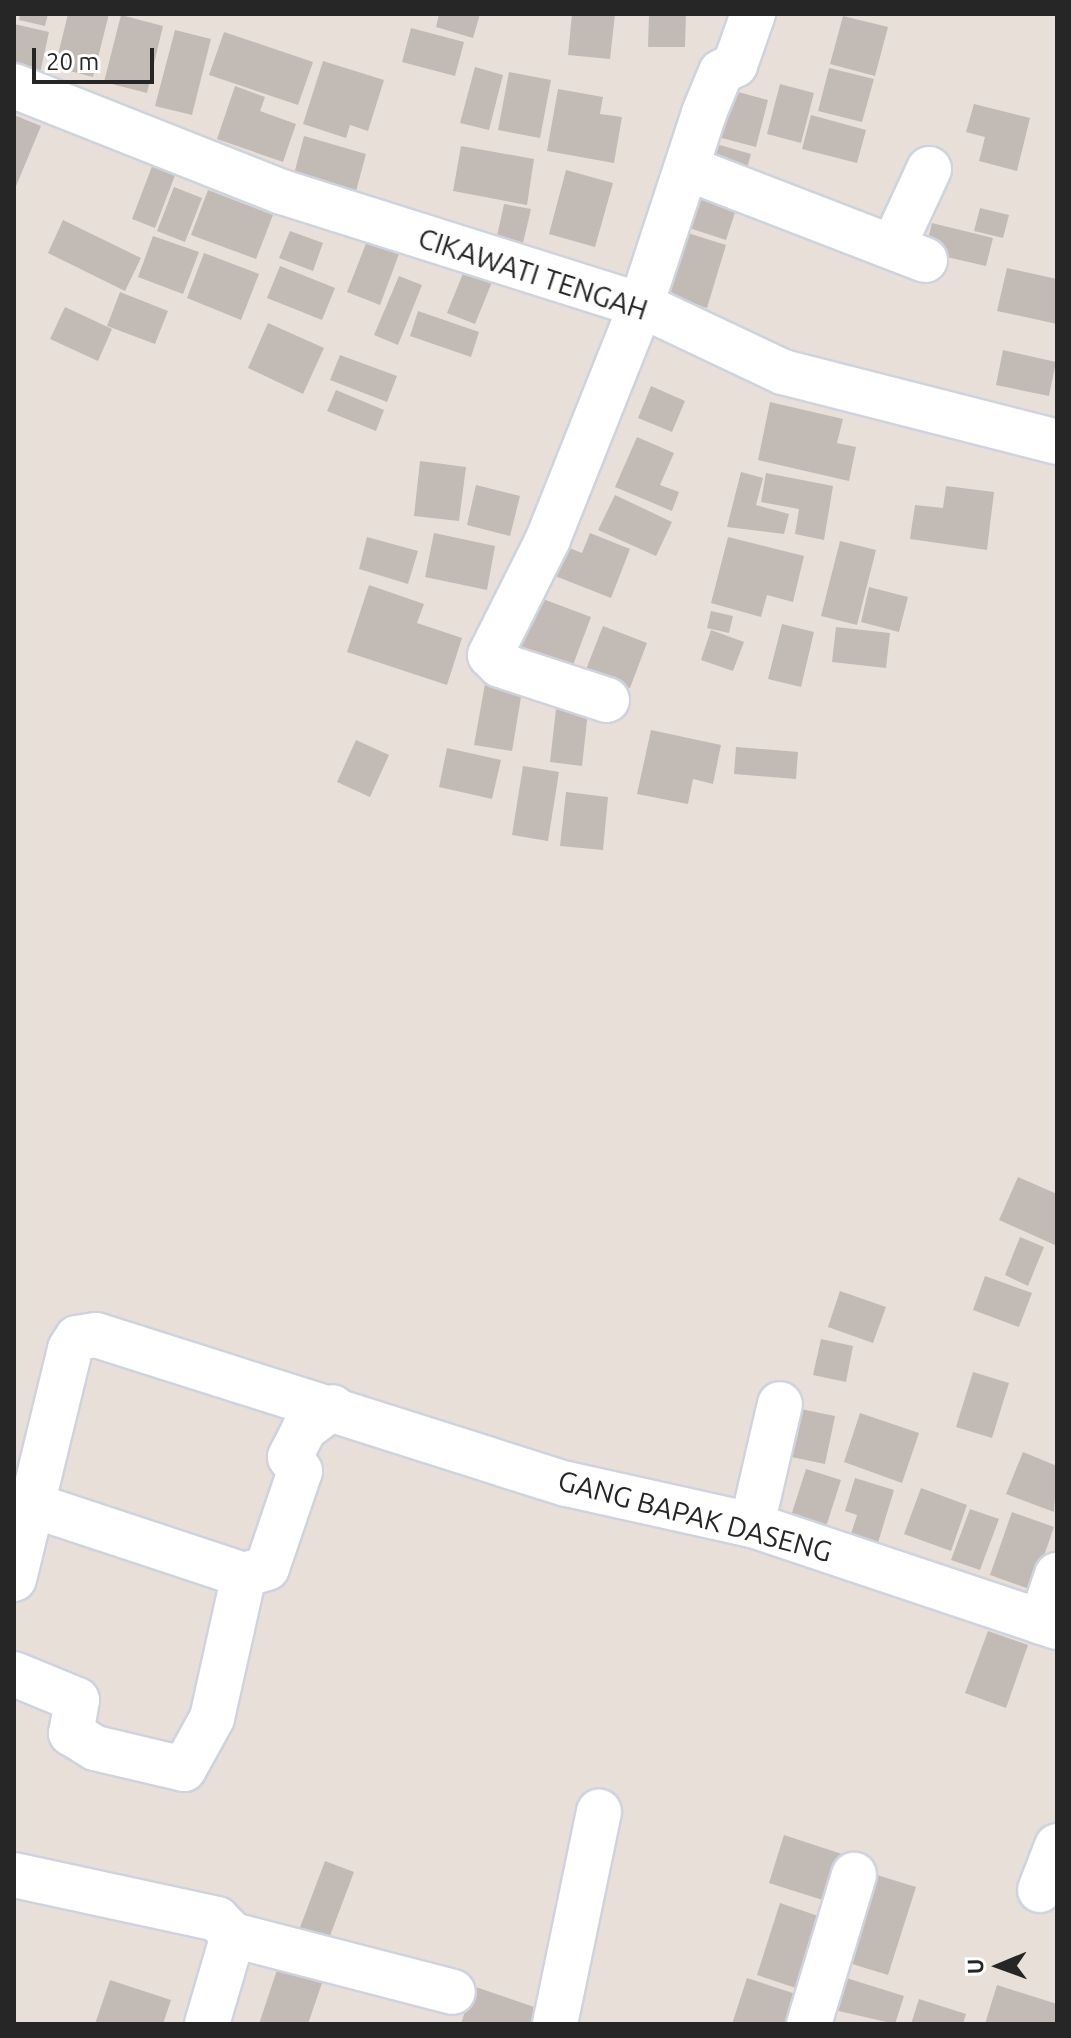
<!DOCTYPE html>
<style>
body{margin:0}
#map{position:relative;width:1071px;height:2038px;overflow:hidden;background:#e8e0d8;font-family:Ubuntu,sans-serif}
div>[style]{position:absolute}
.building>*{inset:0;background:#c1bab5}
.roads{filter:drop-shadow(2px 0 #ced3df) drop-shadow(-2px 0 #ced3df) drop-shadow(0 2px #ced3df) drop-shadow(0 -2px #ced3df)}
.street>*{height:44px;margin:-22px;padding:0 22px;transform-origin:22px;border-radius:22px;background:#fff}
span{translate:-50% -50%;white-space:nowrap;text-align:center;line-height:1.15;-webkit-text-stroke:6px #fff;paint-order:stroke}
.street-label{font-size:28px;color:#262626}
.frame{position:absolute;inset:0;border:16px solid #262626;pointer-events:none}
.north{position:absolute;left:959px;top:1926px;width:80px;height:80px;-webkit-text-stroke:6px #fff;paint-order:stroke;rotate:269deg;font-size:22px;font-weight:700;line-height:32px;text-align:center;color:#262626}
.north::after{content:'';display:block;margin:auto;width:28px;height:36px;background:#262626;clip-path:polygon(50% 0,100% 100%,50% 72%,0 100%)}
.scale{position:absolute;left:32px;top:48px;width:122px;height:36px;box-sizing:border-box;border:4px solid #262626;border-top:0;padding-left:10px;font-size:24px;line-height:28px;white-space:nowrap;color:#262626;-webkit-text-stroke:6px #fff;paint-order:stroke}
</style>
<div id="map">
<div class="building">
<i style="clip-path:polygon(20px 14px,48px 14px,45px 26px,19px 20px)"></i>
<i style="clip-path:polygon(68px 14px,109px 14px,93px 77px,55px 67px)"></i>
<i style="clip-path:polygon(439px 14px,480px 14px,473px 38px,436px 27px)"></i>
<i style="clip-path:polygon(572px 14px,615px 14px,610px 59px,568px 55px)"></i>
<i style="clip-path:polygon(649px 14px,686px 14px,685px 47px,648px 47px)"></i>
<i style="clip-path:polygon(121px 15px,163px 26px,147px 93px,104px 82px)"></i>
<i style="clip-path:polygon(843px 16px,888px 27px,875px 76px,830px 64px)"></i>
<i style="clip-path:polygon(14px 24px,49px 32px,40px 73px,14px 68px)"></i>
<i style="clip-path:polygon(411px 28px,464px 42px,455px 76px,402px 62px)"></i>
<i style="clip-path:polygon(175px 30px,211px 39px,192px 115px,155px 106px)"></i>
<i style="clip-path:polygon(224px 32px,313px 62px,298px 105px,209px 75px)"></i>
<i style="clip-path:polygon(323px 61px,384px 80px,368px 131px,350px 125px,346px 138px,303px 124px)"></i>
<i style="clip-path:polygon(475px 67px,503px 75px,489px 130px,460px 123px)"></i>
<i style="clip-path:polygon(829px 68px,874px 79px,862px 122px,818px 111px)"></i>
<i style="clip-path:polygon(509px 72px,551px 80px,540px 138px,498px 130px)"></i>
<i style="clip-path:polygon(780px 84px,814px 93px,801px 143px,767px 134px)"></i>
<i style="clip-path:polygon(235px 86px,265px 97px,260px 111px,296px 124px,283px 162px,217px 139px)"></i>
<i style="clip-path:polygon(723px 88px,768px 100px,756px 147px,710px 135px)"></i>
<i style="clip-path:polygon(558px 89px,603px 97px,600px 114px,622px 117px,614px 163px,547px 151px)"></i>
<i style="clip-path:polygon(974px 104px,1030px 118px,1017px 171px,979px 161px,985px 137px,966px 132px)"></i>
<i style="clip-path:polygon(14px 115px,41px 126px,14px 191px)"></i>
<i style="clip-path:polygon(811px 115px,866px 130px,857px 163px,802px 149px)"></i>
<i style="clip-path:polygon(304px 136px,366px 154px,355px 195px,293px 178px)"></i>
<i style="clip-path:polygon(706px 141px,751px 154px,744px 179px,699px 166px)"></i>
<i style="clip-path:polygon(461px 146px,534px 159px,527px 205px,453px 191px)"></i>
<i style="clip-path:polygon(154px 161px,177px 170px,155px 228px,132px 219px)"></i>
<i style="clip-path:polygon(566px 170px,613px 183px,595px 247px,549px 234px)"></i>
<i style="clip-path:polygon(701px 181px,741px 194px,726px 240px,686px 227px)"></i>
<i style="clip-path:polygon(174px 187px,202px 198px,185px 242px,157px 231px)"></i>
<i style="clip-path:polygon(208px 190px,273px 215px,256px 259px,191px 235px)"></i>
<i style="clip-path:polygon(504px 204px,531px 209px,523px 243px,497px 236px)"></i>
<i style="clip-path:polygon(980px 208px,1009px 215px,1003px 238px,974px 231px)"></i>
<i style="clip-path:polygon(63px 220px,141px 258px,125px 291px,48px 253px)"></i>
<i style="clip-path:polygon(932px 223px,993px 238px,986px 266px,925px 252px)"></i>
<i style="clip-path:polygon(678px 230px,726px 245px,707px 308px,659px 292px)"></i>
<i style="clip-path:polygon(290px 231px,323px 243px,313px 271px,279px 258px)"></i>
<i style="clip-path:polygon(153px 236px,199px 252px,183px 294px,138px 277px)"></i>
<i style="clip-path:polygon(367px 241px,399px 254px,380px 305px,347px 292px)"></i>
<i style="clip-path:polygon(204px 253px,259px 274px,241px 320px,187px 298px)"></i>
<i style="clip-path:polygon(280px 266px,335px 288px,322px 320px,267px 298px)"></i>
<i style="clip-path:polygon(1007px 268px,1057px 279px,1057px 324px,997px 311px)"></i>
<i style="clip-path:polygon(464px 271px,492px 282px,475px 324px,447px 313px)"></i>
<i style="clip-path:polygon(399px 276px,422px 285px,398px 345px,374px 335px)"></i>
<i style="clip-path:polygon(120px 292px,168px 311px,155px 344px,107px 326px)"></i>
<i style="clip-path:polygon(65px 307px,112px 329px,98px 361px,50px 339px)"></i>
<i style="clip-path:polygon(418px 311px,479px 332px,471px 357px,410px 336px)"></i>
<i style="clip-path:polygon(268px 323px,324px 348px,303px 394px,248px 368px)"></i>
<i style="clip-path:polygon(1003px 350px,1056px 362px,1049px 396px,996px 385px)"></i>
<i style="clip-path:polygon(340px 355px,397px 376px,387px 402px,330px 380px)"></i>
<i style="clip-path:polygon(651px 386px,685px 401px,672px 432px,638px 418px)"></i>
<i style="clip-path:polygon(336px 390px,384px 410px,376px 431px,327px 411px)"></i>
<i style="clip-path:polygon(770px 402px,843px 419px,837px 443px,856px 447px,849px 481px,758px 460px)"></i>
<i style="clip-path:polygon(637px 437px,674px 453px,660px 485px,679px 492px,672px 511px,615px 487px)"></i>
<i style="clip-path:polygon(420px 461px,466px 467px,459px 521px,414px 516px)"></i>
<i style="clip-path:polygon(741px 472px,763px 478px,756px 505px,789px 514px,784px 534px,727px 527px)"></i>
<i style="clip-path:polygon(766px 473px,833px 486px,824px 540px,795px 534px,799px 509px,761px 502px)"></i>
<i style="clip-path:polygon(476px 485px,520px 496px,510px 536px,467px 525px)"></i>
<i style="clip-path:polygon(946px 486px,994px 492px,987px 550px,910px 539px,915px 505px,943px 508px)"></i>
<i style="clip-path:polygon(615px 495px,672px 522px,656px 556px,598px 530px)"></i>
<i style="clip-path:polygon(434px 533px,495px 546px,487px 590px,425px 577px)"></i>
<i style="clip-path:polygon(590px 533px,630px 549px,611px 598px,545px 572px,557px 543px,582px 553px)"></i>
<i style="clip-path:polygon(367px 537px,418px 551px,408px 584px,359px 569px)"></i>
<i style="clip-path:polygon(728px 537px,804px 556px,793px 602px,767px 595px,761px 617px,711px 603px)"></i>
<i style="clip-path:polygon(840px 541px,876px 550px,857px 625px,821px 616px)"></i>
<i style="clip-path:polygon(369px 585px,424px 604px,417px 623px,462px 638px,447px 685px,347px 652px)"></i>
<i style="clip-path:polygon(869px 587px,908px 597px,899px 632px,861px 622px)"></i>
<i style="clip-path:polygon(527px 593px,591px 617px,567px 681px,531px 668px,536px 652px,509px 642px)"></i>
<i style="clip-path:polygon(711px 611px,733px 616px,729px 633px,707px 628px)"></i>
<i style="clip-path:polygon(782px 624px,814px 632px,801px 687px,768px 679px)"></i>
<i style="clip-path:polygon(603px 626px,647px 643px,630px 688px,585px 672px)"></i>
<i style="clip-path:polygon(836px 627px,890px 633px,886px 668px,832px 662px)"></i>
<i style="clip-path:polygon(711px 630px,744px 642px,733px 671px,701px 660px)"></i>
<i style="clip-path:polygon(485px 684px,522px 691px,512px 751px,474px 745px)"></i>
<i style="clip-path:polygon(557px 700px,589px 703px,582px 766px,550px 762px)"></i>
<i style="clip-path:polygon(651px 730px,721px 745px,713px 784px,693px 779px,688px 804px,637px 794px)"></i>
<i style="clip-path:polygon(356px 740px,389px 755px,370px 797px,337px 782px)"></i>
<i style="clip-path:polygon(736px 747px,798px 752px,796px 779px,734px 774px)"></i>
<i style="clip-path:polygon(447px 748px,501px 760px,492px 799px,439px 787px)"></i>
<i style="clip-path:polygon(523px 766px,559px 772px,548px 841px,512px 835px)"></i>
<i style="clip-path:polygon(566px 792px,608px 797px,603px 850px,560px 846px)"></i>
<i style="clip-path:polygon(1018px 1177px,1057px 1194px,1057px 1246px,999px 1220px)"></i>
<i style="clip-path:polygon(1020px 1237px,1044px 1247px,1028px 1286px,1005px 1275px)"></i>
<i style="clip-path:polygon(985px 1276px,1032px 1293px,1019px 1327px,973px 1310px)"></i>
<i style="clip-path:polygon(840px 1291px,886px 1307px,873px 1343px,828px 1327px)"></i>
<i style="clip-path:polygon(821px 1339px,853px 1346px,846px 1382px,813px 1375px)"></i>
<i style="clip-path:polygon(973px 1372px,1009px 1383px,992px 1438px,956px 1427px)"></i>
<i style="clip-path:polygon(786px 1406px,835px 1416px,825px 1464px,777px 1454px)"></i>
<i style="clip-path:polygon(860px 1413px,919px 1433px,902px 1483px,844px 1462px)"></i>
<i style="clip-path:polygon(1023px 1452px,1057px 1466px,1054px 1512px,1006px 1494px)"></i>
<i style="clip-path:polygon(806px 1469px,841px 1480px,825px 1530px,790px 1519px)"></i>
<i style="clip-path:polygon(855px 1478px,894px 1490px,877px 1546px,850px 1537px,857px 1515px,845px 1511px)"></i>
<i style="clip-path:polygon(921px 1488px,967px 1505px,951px 1551px,904px 1534px)"></i>
<i style="clip-path:polygon(970px 1509px,999px 1519px,980px 1570px,951px 1560px)"></i>
<i style="clip-path:polygon(1012px 1512px,1054px 1527px,1032px 1590px,990px 1575px)"></i>
<i style="clip-path:polygon(988px 1631px,1028px 1645px,1006px 1708px,965px 1693px)"></i>
<i style="clip-path:polygon(784px 1835px,848px 1856px,832px 1903px,769px 1883px)"></i>
<i style="clip-path:polygon(325px 1861px,354px 1872px,325px 1949px,296px 1938px)"></i>
<i style="clip-path:polygon(877px 1875px,916px 1887px,888px 1975px,849px 1963px)"></i>
<i style="clip-path:polygon(780px 1903px,833px 1921px,811px 1993px,757px 1975px)"></i>
<i style="clip-path:polygon(278px 1967px,322px 1983px,308px 2024px,259px 2024px)"></i>
<i style="clip-path:polygon(840px 1976px,904px 1996px,895px 2024px,830px 2009px)"></i>
<i style="clip-path:polygon(747px 1978px,805px 1997px,796px 2024px,732px 2024px)"></i>
<i style="clip-path:polygon(110px 1980px,171px 2000px,163px 2024px,95px 2024px)"></i>
<i style="clip-path:polygon(997px 1985px,1057px 2004px,1057px 2024px,985px 2024px)"></i>
<i style="clip-path:polygon(473px 1986px,537px 2008px,532px 2024px,461px 2024px)"></i>
<i style="clip-path:polygon(919px 1999px,966px 2014px,963px 2024px,911px 2024px)"></i>
</div>
<div class="roads">
<div class="street">
<i style="left:14px;top:86px;width:288px;rotate:21.6deg"></i>
<i style="left:282px;top:192px;width:376px;rotate:17.5deg"></i>
<i style="left:641px;top:305px;width:157px;rotate:25.3deg"></i>
<i style="left:783px;top:372px;width:283px;rotate:14.3deg"></i>
<i style="left:689px;top:169px;width:253px;rotate:21.1deg"></i>
<i style="left:893px;top:247px;width:86px;rotate:-65.2deg"></i>
<i style="left:607px;top:700px;width:113px;rotate:-161.9deg"></i>
<i style="left:500px;top:665px;width:14px;rotate:-135deg"></i>
<i style="left:490px;top:655px;width:130px;rotate:-63.4deg"></i>
<i style="left:548px;top:539px;width:252px;rotate:-68.3deg"></i>
<i style="left:641px;top:305px;width:202px;rotate:-71.8deg"></i>
<i style="left:704px;top:113px;width:44px;rotate:-67.5deg"></i>
<i style="left:721px;top:72px;width:16px;rotate:-27deg"></i>
<i style="left:735px;top:65px;width:54px;rotate:-70.6deg"></i>
<i style="left:32px;top:1505px;width:223px;rotate:18.3deg"></i>
<i style="left:244px;top:1575px;width:24px;rotate:-17deg"></i>
<i style="left:267px;top:1568px;width:102px;rotate:-71.2deg"></i>
<i style="left:300px;top:1471px;width:17px;rotate:-126deg"></i>
<i style="left:290px;top:1457px;width:31px;rotate:-63deg"></i>
<i style="left:304px;top:1429px;width:36px;rotate:-37deg"></i>
<i style="left:752px;top:1525px;width:124px;rotate:-77deg"></i>
<i style="left:14px;top:1579px;width:237px;rotate:-76.3deg"></i>
<i style="left:70px;top:1349px;width:13px;rotate:-58deg"></i>
<i style="left:77px;top:1338px;width:19px;rotate:-9deg"></i>
<i style="left:96px;top:1335px;width:494px;rotate:17.6deg"></i>
<i style="left:567px;top:1484px;width:189px;rotate:12.5deg"></i>
<i style="left:752px;top:1525px;width:322px;rotate:18.5deg"></i>
<i style="left:1041px;top:1622px;width:50px;rotate:-71.2deg"></i>
<i style="left:14px;top:1674px;width:68px;rotate:22.4deg"></i>
<i style="left:77px;top:1700px;width:34px;rotate:100deg"></i>
<i style="left:71px;top:1733px;width:28px;rotate:32deg"></i>
<i style="left:95px;top:1748px;width:91px;rotate:13.3deg"></i>
<i style="left:184px;top:1769px;width:58px;rotate:-61.2deg"></i>
<i style="left:212px;top:1718px;width:147px;rotate:-77.4deg"></i>
<i style="left:14px;top:1875px;width:208px;rotate:12.2deg"></i>
<i style="left:217px;top:1919px;width:23px;rotate:45deg"></i>
<i style="left:233px;top:1935px;width:93px;rotate:106.3deg"></i>
<i style="left:1040px;top:1890px;width:47px;rotate:-68.9deg"></i>
<i style="left:233px;top:1935px;width:227px;rotate:14.5deg"></i>
<i style="left:555px;top:2024px;width:217px;rotate:-78.3deg"></i>
<i style="left:809px;top:2024px;width:156px;rotate:-73.2deg"></i>
</div>
</div>
<div class="street-label">
<span style="left:533px;top:274px;rotate:18deg">CIKAWATI TENGAH</span>
<span style="left:695px;top:1516px;rotate:15deg">GANG BAPAK DASENG</span>
</div>
<div class="frame"></div>
<div class="north">U</div>
<div class="scale">20 m</div>
</div>
